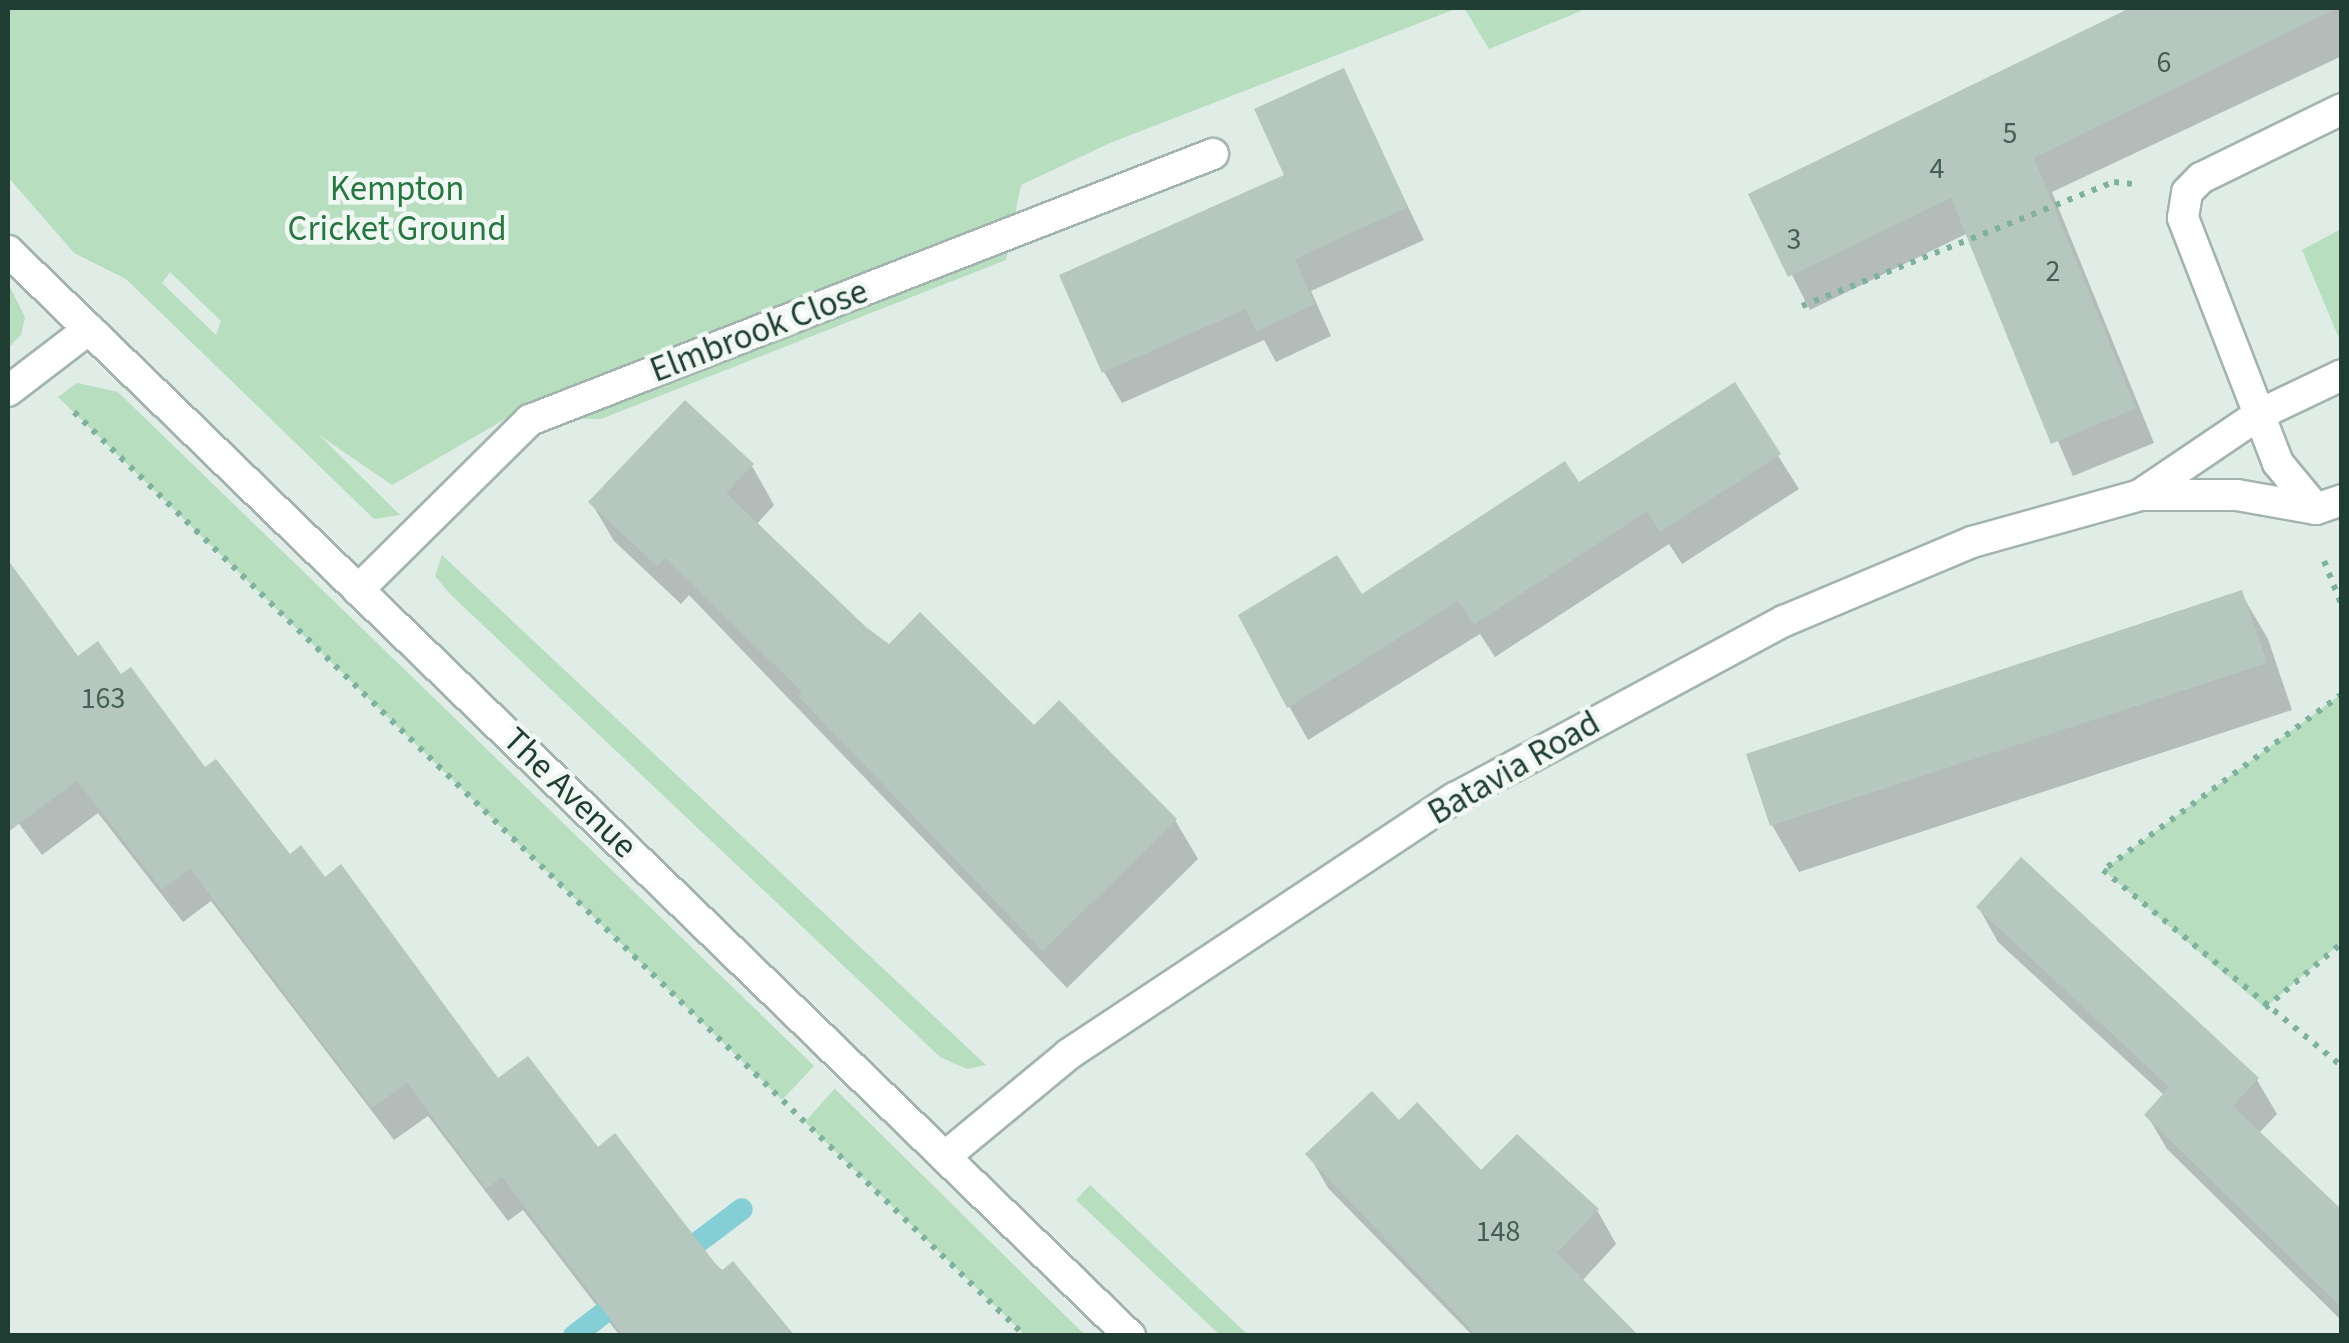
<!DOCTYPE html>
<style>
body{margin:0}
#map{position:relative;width:2349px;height:1343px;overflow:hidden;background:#e0ece6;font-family:"Source Sans 3",sans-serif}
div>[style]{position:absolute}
.green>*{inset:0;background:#b7dfbf}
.shadow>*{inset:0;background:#0003}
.stream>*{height:22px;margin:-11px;padding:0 11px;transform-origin:11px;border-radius:11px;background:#84cfd5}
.building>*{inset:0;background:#b5c7be}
.path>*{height:6px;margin-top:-3px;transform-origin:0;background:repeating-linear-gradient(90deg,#7eb29e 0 5px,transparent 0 13px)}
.roads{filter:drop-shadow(2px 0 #a2b4ad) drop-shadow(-2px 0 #a2b4ad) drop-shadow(0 2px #a2b4ad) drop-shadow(0 -2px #a2b4ad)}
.street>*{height:30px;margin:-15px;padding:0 15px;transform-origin:15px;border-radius:15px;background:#fff}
.secondary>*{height:30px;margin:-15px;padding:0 15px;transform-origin:15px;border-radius:15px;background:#fff}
span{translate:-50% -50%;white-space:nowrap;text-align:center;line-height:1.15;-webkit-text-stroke:9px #f1f8f4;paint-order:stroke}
.number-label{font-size:30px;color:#446056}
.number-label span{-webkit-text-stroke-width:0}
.park-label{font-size:35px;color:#277740}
.street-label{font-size:35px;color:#1f3d33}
.frame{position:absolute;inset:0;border:10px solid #1f3d33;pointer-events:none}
</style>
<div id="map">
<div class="green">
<i style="clip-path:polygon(evenodd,8px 8px,1458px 8px,1110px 143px,1021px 185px,1006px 260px,601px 419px,507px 418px,392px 485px,319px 435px,400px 515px,374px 519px,126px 279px,74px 253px,8px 177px,8px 8px,170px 272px,221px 321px,216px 335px,162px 283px,170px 272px)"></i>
<i style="clip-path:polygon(1464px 8px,1588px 8px,1489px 49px)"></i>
<i style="clip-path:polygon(2341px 229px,2341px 343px,2302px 250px)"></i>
<i style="clip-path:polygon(8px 283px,25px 317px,21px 335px,8px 348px)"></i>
<i style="clip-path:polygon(77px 383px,118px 392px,814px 1066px,782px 1100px,58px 397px)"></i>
<i style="clip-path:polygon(442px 555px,986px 1065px,967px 1069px,940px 1057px,450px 594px,435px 576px)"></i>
<i style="clip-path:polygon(2341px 694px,2341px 943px,2265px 1008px,2103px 870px)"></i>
<i style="clip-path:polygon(835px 1088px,835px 1089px,1085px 1335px,1025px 1335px,805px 1122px)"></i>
<i style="clip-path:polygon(1090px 1185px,1248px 1335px,1220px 1335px,1076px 1200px)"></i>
</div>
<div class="shadow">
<i style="clip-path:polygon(2135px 8px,2342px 8px,2342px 56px,2052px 192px,2154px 443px,2073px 476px,1968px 233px,1810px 310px,1751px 195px)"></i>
<i style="clip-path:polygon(1343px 71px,1424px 240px,1311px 291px,1331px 336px,1276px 362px,1264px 340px,1122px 403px,1104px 372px,1287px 176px)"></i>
<i style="clip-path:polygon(1734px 386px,1799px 489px,1682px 564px,1669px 544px,1495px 657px,1480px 634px,1308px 740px,1289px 706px,1361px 598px,1578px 485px)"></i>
<i style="clip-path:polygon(752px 466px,774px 505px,756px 525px,864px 629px,1175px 820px,1198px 859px,1067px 988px,689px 595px,681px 604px,614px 541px,591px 502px)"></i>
<i style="clip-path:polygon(8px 566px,77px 660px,121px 677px,498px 1082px,597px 1151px,791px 1336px,620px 1336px,523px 1210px,508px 1221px,428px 1116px,394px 1140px,211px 901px,183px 922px,98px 813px,42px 855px,8px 809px)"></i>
<i style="clip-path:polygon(2241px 593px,2268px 639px,2292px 710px,1799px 872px,1772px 825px,1749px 756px)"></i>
<i style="clip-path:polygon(1979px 908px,2257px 1080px,2277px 1114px,2258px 1134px,2342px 1213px,2342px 1321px,2167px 1149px,2147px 1115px,2165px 1096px,1998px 942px)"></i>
<i style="clip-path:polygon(1399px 1124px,1481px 1174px,1597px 1210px,1616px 1244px,1581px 1282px,1633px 1336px,1473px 1336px,1328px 1188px,1309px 1155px)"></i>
</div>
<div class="stream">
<i style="left:677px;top:1258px;width:81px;rotate:-37deg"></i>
<i style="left:574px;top:1336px;width:67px;rotate:-37.7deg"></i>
</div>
<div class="building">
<i style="clip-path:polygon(2130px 8px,2337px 8px,2034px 158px,2136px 408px,2051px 444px,1951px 198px,1788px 277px,1748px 194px)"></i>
<i style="clip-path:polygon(1344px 68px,1408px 207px,1295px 259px,1315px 304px,1256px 332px,1246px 309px,1102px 373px,1059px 275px,1284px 175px,1254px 109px)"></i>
<i style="clip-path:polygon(1735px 382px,1781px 454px,1660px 532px,1647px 511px,1474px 625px,1458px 601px,1287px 708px,1238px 615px,1337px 555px,1362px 594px,1565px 461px,1579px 482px)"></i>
<i style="clip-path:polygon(685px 400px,754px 464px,726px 493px,866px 627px,889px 644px,920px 612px,1034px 725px,1059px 700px,1177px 819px,1043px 951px,798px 696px,802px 692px,665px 558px,657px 566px,588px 502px)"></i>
<i style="clip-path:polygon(8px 560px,78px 656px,98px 641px,121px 674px,131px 667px,205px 767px,216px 759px,290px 854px,301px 845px,325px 877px,341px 864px,498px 1078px,528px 1056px,598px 1147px,615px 1133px,721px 1271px,733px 1261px,795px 1336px,623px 1336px,502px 1177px,486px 1189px,407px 1083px,372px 1108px,190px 869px,162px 890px,77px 781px,8px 832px)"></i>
<i style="clip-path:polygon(2242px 590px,2267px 663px,1770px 826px,1746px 754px)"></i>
<i style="clip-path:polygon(2021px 857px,2259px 1078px,2233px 1106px,2342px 1210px,2342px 1308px,2144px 1115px,2169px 1087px,1976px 907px)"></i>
<i style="clip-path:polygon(1372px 1091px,1399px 1120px,1417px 1102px,1481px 1170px,1517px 1134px,1599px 1209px,1557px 1253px,1639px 1336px,1477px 1336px,1305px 1154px)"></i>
</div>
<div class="path">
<i style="left:1802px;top:306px;width:336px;rotate:-21.7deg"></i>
<i style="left:2114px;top:182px;width:18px;rotate:6deg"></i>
<i style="left:74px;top:412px;width:1326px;rotate:44.17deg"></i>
<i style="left:2324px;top:561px;width:48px;rotate:68.2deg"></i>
<i style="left:2342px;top:694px;width:297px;rotate:143.6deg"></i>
<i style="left:2103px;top:870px;width:309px;rotate:39.4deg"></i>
<i style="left:2265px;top:1008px;width:101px;rotate:-40.2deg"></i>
</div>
<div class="roads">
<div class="street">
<i style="left:8px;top:391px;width:102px;rotate:-37.4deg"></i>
<i style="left:2140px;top:495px;width:143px;rotate:-34.1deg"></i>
<i style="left:2258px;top:415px;width:93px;rotate:-25.5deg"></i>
<i style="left:2316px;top:509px;width:60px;rotate:-129.6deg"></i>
<i style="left:2278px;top:463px;width:263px;rotate:-111.2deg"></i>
<i style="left:2183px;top:218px;width:26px;rotate:-81deg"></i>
<i style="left:2187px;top:192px;width:20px;rotate:-45deg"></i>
<i style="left:2201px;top:178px;width:157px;rotate:-26.1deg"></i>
<i style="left:358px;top:590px;width:242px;rotate:-44.7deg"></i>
<i style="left:530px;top:420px;width:733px;rotate:-21.28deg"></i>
<i style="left:947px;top:1155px;width:158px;rotate:-39.6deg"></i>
<i style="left:1069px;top:1054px;width:463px;rotate:-33.6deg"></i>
<i style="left:1455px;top:798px;width:374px;rotate:-28.3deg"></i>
<i style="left:1784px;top:621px;width:204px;rotate:-22.8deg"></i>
<i style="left:1972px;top:542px;width:174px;rotate:-15.6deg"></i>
<i style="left:2140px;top:495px;width:97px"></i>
<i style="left:2237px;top:495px;width:80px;rotate:10deg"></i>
<i style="left:2316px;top:509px;width:28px;rotate:-19deg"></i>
</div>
<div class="secondary">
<i style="left:8px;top:251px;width:1561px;rotate:44.04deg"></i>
</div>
</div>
<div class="number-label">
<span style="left:2164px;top:63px">6</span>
<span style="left:2010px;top:134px">5</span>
<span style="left:1937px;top:169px">4</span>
<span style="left:1794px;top:240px">3</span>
<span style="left:2053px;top:272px">2</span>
<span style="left:103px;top:699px">163</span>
<span style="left:1498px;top:1232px">148</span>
</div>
<div class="park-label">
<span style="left:397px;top:209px">Kempton<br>Cricket Ground</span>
</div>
<div class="street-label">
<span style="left:759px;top:331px;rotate:-21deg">Elmbrook Close</span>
<span style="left:1514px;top:768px;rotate:-30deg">Batavia Road</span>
<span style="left:570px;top:793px;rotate:44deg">The Avenue</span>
</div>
<div class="frame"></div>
</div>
